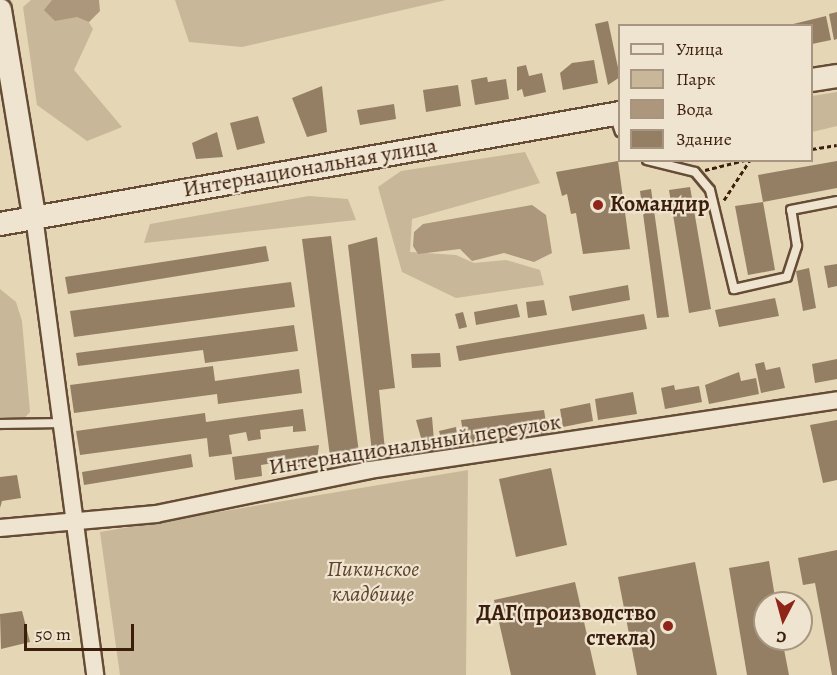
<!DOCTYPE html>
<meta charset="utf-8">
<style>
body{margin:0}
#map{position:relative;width:837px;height:675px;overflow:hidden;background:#e5d6b5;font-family:Alegreya,serif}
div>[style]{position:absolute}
.green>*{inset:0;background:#c8b798}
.water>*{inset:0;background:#ac977c}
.building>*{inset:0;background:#947e64}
.path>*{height:3px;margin-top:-1.5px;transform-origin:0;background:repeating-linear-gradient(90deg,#3c1e0c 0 4.5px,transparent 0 7.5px)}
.roads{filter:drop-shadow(2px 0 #664c36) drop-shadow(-2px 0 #664c36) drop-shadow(0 2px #664c36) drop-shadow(0 -2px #664c36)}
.service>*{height:8px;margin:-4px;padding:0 4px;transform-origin:4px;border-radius:4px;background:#eee4cf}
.minor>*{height:16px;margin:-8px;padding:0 8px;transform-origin:8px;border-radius:8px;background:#eee4cf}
.secondary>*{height:22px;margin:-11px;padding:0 11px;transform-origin:11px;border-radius:11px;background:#eee4cf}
.dots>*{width:16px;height:16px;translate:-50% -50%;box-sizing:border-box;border:3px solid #eee4cf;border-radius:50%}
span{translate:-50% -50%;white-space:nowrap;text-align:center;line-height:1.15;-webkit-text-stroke:4.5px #eee4cf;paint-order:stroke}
.street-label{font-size:22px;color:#3c1e0c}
.poi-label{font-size:22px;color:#3c1e0c;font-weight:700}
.left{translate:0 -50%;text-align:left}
.right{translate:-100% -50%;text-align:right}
.park-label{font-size:22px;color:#5f442f;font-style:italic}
.legend{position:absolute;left:618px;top:24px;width:195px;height:138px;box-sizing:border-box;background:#eee4cf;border:2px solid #a79581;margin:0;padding:8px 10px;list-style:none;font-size:18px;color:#3c1e0c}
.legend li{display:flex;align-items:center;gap:12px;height:30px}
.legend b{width:30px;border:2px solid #a79581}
.north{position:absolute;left:753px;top:591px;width:60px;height:60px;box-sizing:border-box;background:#eee4cf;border:2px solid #a79581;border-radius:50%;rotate:186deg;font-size:16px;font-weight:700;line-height:24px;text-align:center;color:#3c1e0c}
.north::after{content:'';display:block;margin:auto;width:21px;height:27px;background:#8f2418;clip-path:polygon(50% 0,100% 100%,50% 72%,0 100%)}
.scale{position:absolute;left:24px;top:624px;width:110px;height:27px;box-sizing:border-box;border:3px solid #3c1e0c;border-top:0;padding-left:8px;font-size:18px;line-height:21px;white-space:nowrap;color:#3c1e0c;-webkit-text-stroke:4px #eee4cf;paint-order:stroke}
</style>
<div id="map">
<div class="green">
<i style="clip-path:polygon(31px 0,75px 0,93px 29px,74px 70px,122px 127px,87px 141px,37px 105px,23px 7px)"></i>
<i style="clip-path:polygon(175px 0,446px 0,242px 47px,189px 42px)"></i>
<i style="clip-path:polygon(837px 92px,837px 126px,812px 132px,812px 96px)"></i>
<i style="clip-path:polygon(525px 152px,540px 183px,412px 219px,410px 252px,456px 255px,474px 263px,506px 260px,540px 270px,544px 285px,456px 298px,402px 272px,378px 187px,401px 171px)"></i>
<i style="clip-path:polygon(309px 196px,348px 199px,356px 220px,144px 243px,150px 224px)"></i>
<i style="clip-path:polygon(0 289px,16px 302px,22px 321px,30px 412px,15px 428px,0 431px)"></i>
<i style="clip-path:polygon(468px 470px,466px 675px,120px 675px,100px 532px)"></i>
</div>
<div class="water">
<i style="clip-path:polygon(52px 0,99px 0,100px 11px,89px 22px,77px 17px,55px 21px,44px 10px)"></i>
<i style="clip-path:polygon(532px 205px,546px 215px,552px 253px,534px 262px,504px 253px,472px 261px,460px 249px,418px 254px,413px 246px,414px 232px,423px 224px)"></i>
</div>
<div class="building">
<i style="clip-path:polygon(837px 12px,837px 39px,834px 40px,829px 14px)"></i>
<i style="clip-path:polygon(826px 16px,831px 40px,812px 44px,812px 26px,785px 26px)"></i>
<i style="clip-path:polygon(608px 21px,620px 77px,608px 85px,595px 24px)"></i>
<i style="clip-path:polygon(594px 60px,598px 83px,563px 90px,560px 73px,572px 63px)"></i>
<i style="clip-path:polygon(526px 65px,529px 76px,542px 73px,546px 92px,524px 97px,522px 89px,517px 91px,517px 67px)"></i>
<i style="clip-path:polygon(487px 77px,488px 82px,506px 79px,509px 99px,475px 105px,471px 80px)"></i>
<i style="clip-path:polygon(458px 85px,461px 106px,426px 112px,423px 90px)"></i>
<i style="clip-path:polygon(322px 86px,327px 132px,307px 137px,292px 98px)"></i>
<i style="clip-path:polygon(394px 104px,396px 119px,360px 125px,357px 110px)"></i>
<i style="clip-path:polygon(258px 116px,265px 143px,237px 150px,230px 123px)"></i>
<i style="clip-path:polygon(217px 132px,223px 157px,196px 159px,192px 143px)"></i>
<i style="clip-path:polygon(618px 161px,630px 249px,583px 254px,576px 213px,571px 214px,567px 194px,562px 196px,556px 172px)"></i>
<i style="clip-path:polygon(837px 161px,837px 188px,763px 202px,758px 175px)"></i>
<i style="clip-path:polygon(690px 187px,711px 309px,689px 313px,669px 190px)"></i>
<i style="clip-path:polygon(651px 189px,669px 317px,657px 318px,640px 191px)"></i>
<i style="clip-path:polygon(763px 202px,775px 270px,748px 275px,735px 206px)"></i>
<i style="clip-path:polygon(331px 236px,359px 453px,330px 456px,302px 239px)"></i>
<i style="clip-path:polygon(377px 237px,395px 388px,379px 390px,385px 450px,372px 452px,348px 245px)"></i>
<i style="clip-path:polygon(266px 246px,269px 261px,68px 294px,65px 277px)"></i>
<i style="clip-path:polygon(837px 264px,837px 286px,828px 288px,824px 266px)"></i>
<i style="clip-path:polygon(809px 268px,816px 308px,803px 311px,796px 271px)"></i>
<i style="clip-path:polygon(291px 282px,295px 307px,74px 337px,70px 311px)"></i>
<i style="clip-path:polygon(628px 285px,630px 300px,572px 311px,569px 296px)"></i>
<i style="clip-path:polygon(775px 298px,779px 316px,719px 327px,715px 310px)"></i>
<i style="clip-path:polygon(544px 300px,547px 315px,528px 318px,526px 302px)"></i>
<i style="clip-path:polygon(517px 304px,520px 317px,476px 325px,474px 312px)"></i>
<i style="clip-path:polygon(463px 312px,467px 327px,459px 329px,455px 314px)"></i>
<i style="clip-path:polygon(644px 314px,647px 329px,459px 361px,456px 346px)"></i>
<i style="clip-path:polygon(294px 325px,298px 351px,205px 363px,203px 350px,78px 366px,76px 353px)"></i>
<i style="clip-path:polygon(440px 353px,441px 367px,412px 368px,411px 354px)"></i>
<i style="clip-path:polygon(837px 359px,837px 379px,815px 383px,812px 364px)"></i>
<i style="clip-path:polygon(764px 362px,766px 370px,780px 367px,785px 388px,761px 393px,755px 364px)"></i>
<i style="clip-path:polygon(213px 366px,215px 381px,299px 369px,302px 393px,218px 404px,217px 394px,74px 413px,70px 385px)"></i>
<i style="clip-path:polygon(739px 372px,741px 381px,756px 378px,759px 394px,709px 404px,705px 385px)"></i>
<i style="clip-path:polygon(674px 385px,675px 390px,699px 386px,702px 402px,665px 409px,661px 388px)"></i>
<i style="clip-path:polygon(633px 392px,637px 414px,598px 420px,595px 399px)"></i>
<i style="clip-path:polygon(590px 403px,593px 421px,563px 427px,560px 409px)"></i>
<i style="clip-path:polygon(303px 409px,306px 431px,293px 432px,293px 426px,260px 430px,261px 439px,248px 441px,246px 432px,229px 435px,232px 454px,209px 457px,207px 438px,80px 455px,76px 431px,205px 413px,206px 422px)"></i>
<i style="clip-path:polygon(544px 410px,548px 435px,523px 434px,523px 439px,489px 446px,488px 440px,465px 444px,461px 420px)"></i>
<i style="clip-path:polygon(432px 417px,434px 441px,423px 445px,416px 420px)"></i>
<i style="clip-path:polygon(837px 420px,837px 480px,823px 483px,810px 425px)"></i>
<i style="clip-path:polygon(456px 427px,459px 447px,444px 449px,439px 431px)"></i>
<i style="clip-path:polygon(319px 445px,316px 468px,287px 472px,286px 461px,261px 465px,262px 476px,235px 480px,232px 457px)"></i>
<i style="clip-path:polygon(191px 454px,193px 467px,84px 485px,82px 472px)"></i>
<i style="clip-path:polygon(551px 468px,567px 545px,516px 557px,499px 479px)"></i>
<i style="clip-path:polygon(17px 475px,21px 498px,2px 501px,0 508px,0 477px)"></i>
<i style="clip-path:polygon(837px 550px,837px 675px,832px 675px,815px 583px,803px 585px,798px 558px)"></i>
<i style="clip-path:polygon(769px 561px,776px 603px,765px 603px,765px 639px,782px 639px,789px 675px,747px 675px,729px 568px)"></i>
<i style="clip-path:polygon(695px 562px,717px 675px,637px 675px,618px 577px)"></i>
<i style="clip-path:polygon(575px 582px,596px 675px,511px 675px,494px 600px)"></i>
<i style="clip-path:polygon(22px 611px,30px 642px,1px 649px,0 614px)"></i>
</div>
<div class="path">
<i style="left:812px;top:149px;width:25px;rotate:-9deg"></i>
<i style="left:705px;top:170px;width:41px;rotate:-14deg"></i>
<i style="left:724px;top:200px;width:48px;rotate:-57deg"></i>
</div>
<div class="roads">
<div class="service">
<i style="left:614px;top:115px;width:18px;rotate:71deg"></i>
<i style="left:647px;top:160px;width:49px;rotate:14deg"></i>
<i style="left:695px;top:172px;width:23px;rotate:50deg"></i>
<i style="left:710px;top:190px;width:102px;rotate:76.4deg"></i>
<i style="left:734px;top:289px;width:54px;rotate:-12.8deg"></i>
<i style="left:787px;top:277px;width:33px;rotate:-72deg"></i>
<i style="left:797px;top:246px;width:36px;rotate:-99deg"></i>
<i style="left:791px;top:210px;width:47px;rotate:-11.1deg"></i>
<i style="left:0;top:424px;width:60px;rotate:-1deg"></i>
</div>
<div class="minor">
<i style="left:34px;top:216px;width:463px;rotate:82.4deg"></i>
<i style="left:0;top:528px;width:157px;rotate:-5.1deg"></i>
<i style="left:156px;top:514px;width:218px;rotate:-11.6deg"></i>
<i style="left:370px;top:470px;width:472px;rotate:-8.5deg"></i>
</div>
<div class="secondary">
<i style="left:0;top:10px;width:209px;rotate:80.6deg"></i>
<i style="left:812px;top:80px;width:25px;rotate:-9deg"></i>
<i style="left:0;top:224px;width:630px;rotate:-10.15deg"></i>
</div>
</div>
<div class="dots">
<i style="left:598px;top:205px;background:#8f2418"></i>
<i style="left:668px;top:626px;background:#8f2418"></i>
</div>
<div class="street-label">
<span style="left:310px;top:168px;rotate:-10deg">Интернациональная улица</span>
<span style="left:415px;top:445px;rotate:-9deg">Интернациональный переулок</span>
</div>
<div class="poi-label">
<span class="left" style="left:610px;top:205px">Командир</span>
<span class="right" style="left:656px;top:626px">ДАГ(производство<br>стекла)</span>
</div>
<div class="park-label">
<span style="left:373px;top:582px">Пикинское<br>кладбище</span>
</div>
<ul class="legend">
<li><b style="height:8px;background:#eee4cf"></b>Улица</li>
<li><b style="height:16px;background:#c8b798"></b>Парк</li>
<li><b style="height:16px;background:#ac977c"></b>Вода</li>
<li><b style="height:16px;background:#947e64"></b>Здание</li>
</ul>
<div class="north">С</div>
<div class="scale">50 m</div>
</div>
